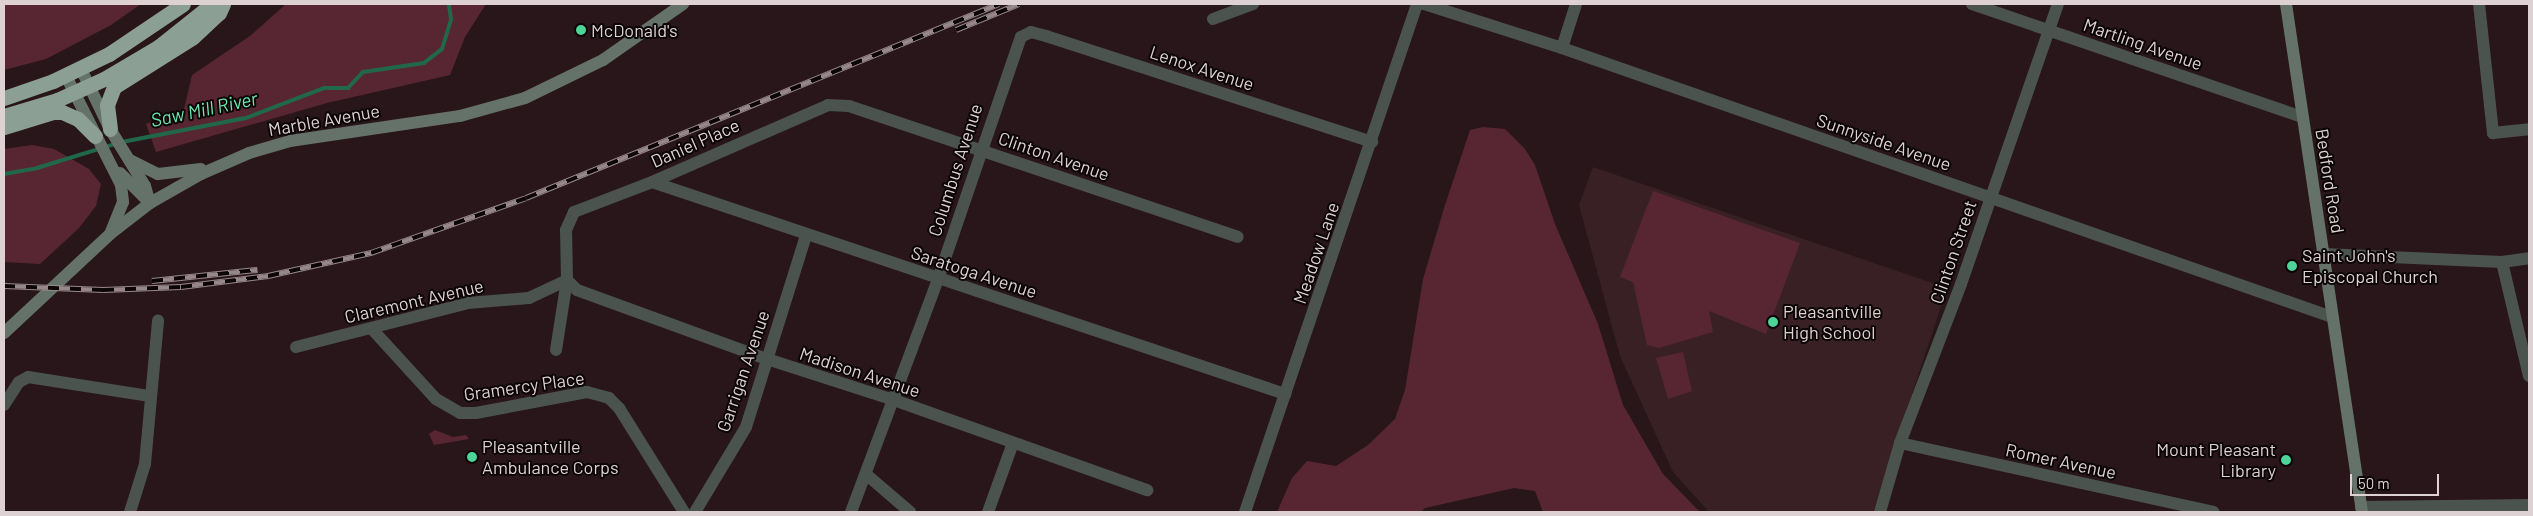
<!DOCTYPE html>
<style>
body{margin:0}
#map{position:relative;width:2533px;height:516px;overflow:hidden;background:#28161a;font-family:Barlow,sans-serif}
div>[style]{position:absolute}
.built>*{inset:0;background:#382025}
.green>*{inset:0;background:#582633}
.stream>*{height:4px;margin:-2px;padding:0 2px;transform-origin:2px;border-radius:2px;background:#21684a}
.street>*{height:12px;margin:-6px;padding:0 6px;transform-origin:6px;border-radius:6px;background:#4b534e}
.secondary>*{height:12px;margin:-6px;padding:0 6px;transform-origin:6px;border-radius:6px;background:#65726a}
.highway>*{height:15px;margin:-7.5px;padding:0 7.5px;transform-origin:7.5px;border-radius:7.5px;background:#8b9f94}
.rail>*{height:5.5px;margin-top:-2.75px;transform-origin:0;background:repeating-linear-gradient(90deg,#0b0506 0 11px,#96878a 0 22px);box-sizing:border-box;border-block:1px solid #96878a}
.dots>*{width:14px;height:14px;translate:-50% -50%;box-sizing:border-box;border:2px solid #0b0506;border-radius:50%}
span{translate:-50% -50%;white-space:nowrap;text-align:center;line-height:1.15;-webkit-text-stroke:4px #0b0506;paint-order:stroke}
.poi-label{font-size:18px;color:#ded1d3}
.left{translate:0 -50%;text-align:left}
.right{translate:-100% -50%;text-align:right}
.street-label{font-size:18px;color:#ded1d3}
.water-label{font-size:19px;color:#6be6ad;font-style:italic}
.frame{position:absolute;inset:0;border:5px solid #ded1d3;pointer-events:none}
.scale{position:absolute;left:2350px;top:474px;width:89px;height:22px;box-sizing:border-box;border:2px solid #ded1d3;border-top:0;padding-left:6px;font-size:15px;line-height:18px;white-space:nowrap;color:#ded1d3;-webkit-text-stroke:4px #0b0506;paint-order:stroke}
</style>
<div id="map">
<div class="built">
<i style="clip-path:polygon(1593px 167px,1947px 288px,1873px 512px,1709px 512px,1673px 472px,1620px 356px,1579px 205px)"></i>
</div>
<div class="green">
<i style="clip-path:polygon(4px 4px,141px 4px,111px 25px,46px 59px,4px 70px)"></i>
<i style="clip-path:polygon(286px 4px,486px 4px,465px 37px,450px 75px,327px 103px,156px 152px,146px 124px,184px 109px,192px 75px,250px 36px)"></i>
<i style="clip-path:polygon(1483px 127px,1505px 129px,1525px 149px,1535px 165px,1555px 224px,1598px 324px,1623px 405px,1663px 474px,1700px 512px,1543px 512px,1535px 491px,1514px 488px,1425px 508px,1421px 512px,1277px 512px,1292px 478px,1307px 461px,1336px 466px,1368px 445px,1395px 419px,1405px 390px,1423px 279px,1445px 205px,1470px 130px)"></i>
<i style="clip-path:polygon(32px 145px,54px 149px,89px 169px,101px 184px,96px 206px,79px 228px,40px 264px,4px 262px,4px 149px)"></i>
<i style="clip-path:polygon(1653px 191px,1800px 243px,1766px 334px,1709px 311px,1713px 332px,1659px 348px,1647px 345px,1633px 282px,1620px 277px)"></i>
<i style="clip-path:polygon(1683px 352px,1692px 391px,1668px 399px,1656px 358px)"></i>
<i style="clip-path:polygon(435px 430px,453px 437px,466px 435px,469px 439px,434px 445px,429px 434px)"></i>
</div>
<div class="stream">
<i style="left:122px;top:142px;width:126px;rotate:-11deg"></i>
<i style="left:246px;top:118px;width:84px;rotate:-21deg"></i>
<i style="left:324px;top:88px;width:24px"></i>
<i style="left:348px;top:88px;width:22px;rotate:-47deg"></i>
<i style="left:363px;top:72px;width:62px;rotate:-8.4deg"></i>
<i style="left:424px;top:63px;width:23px;rotate:-38deg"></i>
<i style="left:442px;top:49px;width:31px;rotate:-73deg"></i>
<i style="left:451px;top:19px;width:15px;rotate:-98deg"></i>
<i style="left:4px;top:174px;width:34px;rotate:-10deg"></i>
<i style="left:37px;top:168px;width:82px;rotate:-17.1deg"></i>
</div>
<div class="street">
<i style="left:1424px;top:4px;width:145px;rotate:17.7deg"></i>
<i style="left:1562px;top:48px;width:816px;rotate:19.26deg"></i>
<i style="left:1972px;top:4px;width:349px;rotate:18.9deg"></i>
<i style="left:2479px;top:4px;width:130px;rotate:83.8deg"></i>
<i style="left:2493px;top:133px;width:36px;rotate:-6deg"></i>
<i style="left:1213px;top:19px;width:43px;rotate:-20.6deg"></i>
<i style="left:1562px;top:48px;width:46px;rotate:-72.3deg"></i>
<i style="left:652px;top:182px;width:668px;rotate:18.52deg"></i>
<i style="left:2324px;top:254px;width:178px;rotate:2.6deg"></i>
<i style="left:2502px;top:262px;width:27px;rotate:-8deg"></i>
<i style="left:2502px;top:262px;width:117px;rotate:76.7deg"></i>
<i style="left:372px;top:329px;width:95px;rotate:47.6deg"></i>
<i style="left:436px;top:399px;width:28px;rotate:30deg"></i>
<i style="left:460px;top:413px;width:16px"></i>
<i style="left:476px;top:413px;width:113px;rotate:-10.7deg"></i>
<i style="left:587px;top:392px;width:23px;rotate:15deg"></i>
<i style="left:609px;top:398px;width:14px;rotate:45deg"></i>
<i style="left:619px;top:408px;width:123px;rotate:58deg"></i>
<i style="left:296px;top:347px;width:178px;rotate:-14.3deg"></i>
<i style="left:468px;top:303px;width:61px;rotate:-4.7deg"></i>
<i style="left:529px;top:298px;width:42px;rotate:-25.3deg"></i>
<i style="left:567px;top:280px;width:14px;rotate:45deg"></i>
<i style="left:577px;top:290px;width:202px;rotate:20deg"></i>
<i style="left:767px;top:359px;width:133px;rotate:17.9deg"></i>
<i style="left:894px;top:400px;width:269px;rotate:19.6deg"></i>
<i style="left:556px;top:350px;width:71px;rotate:-81.1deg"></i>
<i style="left:567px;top:280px;width:50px;rotate:-91.1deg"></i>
<i style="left:566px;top:230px;width:20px;rotate:-66deg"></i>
<i style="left:574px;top:212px;width:84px;rotate:-21deg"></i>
<i style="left:652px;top:182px;width:192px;rotate:-23.6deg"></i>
<i style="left:828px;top:105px;width:21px;rotate:3deg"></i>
<i style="left:849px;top:106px;width:410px;rotate:18.6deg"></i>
<i style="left:4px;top:405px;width:27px;rotate:-57deg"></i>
<i style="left:19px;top:382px;width:10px;rotate:-29deg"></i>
<i style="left:28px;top:377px;width:122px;rotate:8.9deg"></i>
<i style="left:1900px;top:443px;width:321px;rotate:12.4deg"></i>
<i style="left:867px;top:475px;width:57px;rotate:40.7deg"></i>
<i style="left:2361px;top:507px;width:168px;rotate:-0.7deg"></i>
<i style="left:130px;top:512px;width:50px;rotate:-72.6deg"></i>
<i style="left:145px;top:464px;width:144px;rotate:-84.8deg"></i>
<i style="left:695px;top:512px;width:99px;rotate:-59deg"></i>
<i style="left:746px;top:427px;width:201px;rotate:-72.6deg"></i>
<i style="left:851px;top:512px;width:249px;rotate:-69.5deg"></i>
<i style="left:938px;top:279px;width:256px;rotate:-71.1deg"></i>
<i style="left:1021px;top:37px;width:11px;rotate:-27deg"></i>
<i style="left:1031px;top:32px;width:16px;rotate:15deg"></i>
<i style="left:1046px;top:36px;width:343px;rotate:18deg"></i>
<i style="left:988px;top:512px;width:73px;rotate:-70.1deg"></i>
<i style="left:1245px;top:512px;width:536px;rotate:-71.29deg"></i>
<i style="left:1880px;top:512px;width:72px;rotate:-73.8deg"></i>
<i style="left:1900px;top:443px;width:170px;rotate:-69deg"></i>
<i style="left:1961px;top:284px;width:296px;rotate:-70.9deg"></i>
</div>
<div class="secondary">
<i style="left:2286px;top:4px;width:514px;rotate:81.49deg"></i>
<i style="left:81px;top:69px;width:67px;rotate:64.2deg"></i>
<i style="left:110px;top:129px;width:67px;rotate:58.4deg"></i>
<i style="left:145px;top:186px;width:18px;rotate:74deg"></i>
<i style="left:66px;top:76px;width:122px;rotate:63.2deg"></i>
<i style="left:121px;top:185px;width:17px;rotate:83deg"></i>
<i style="left:123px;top:202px;width:32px;rotate:112deg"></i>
<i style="left:132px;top:161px;width:29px;rotate:27deg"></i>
<i style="left:158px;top:174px;width:43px;rotate:-6.6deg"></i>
<i style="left:120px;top:173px;width:42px;rotate:45deg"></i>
<i style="left:4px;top:333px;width:145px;rotate:-43deg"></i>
<i style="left:110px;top:234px;width:51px;rotate:-37.8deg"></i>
<i style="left:150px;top:203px;width:59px;rotate:-29.6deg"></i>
<i style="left:201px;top:174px;width:52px;rotate:-23.6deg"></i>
<i style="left:249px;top:153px;width:43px;rotate:-16.3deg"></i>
<i style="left:290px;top:141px;width:172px;rotate:-8.4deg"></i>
<i style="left:460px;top:116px;width:67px;rotate:-15.5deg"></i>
<i style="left:525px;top:98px;width:87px;rotate:-26deg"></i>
<i style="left:603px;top:60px;width:98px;rotate:-35deg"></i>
</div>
<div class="highway">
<i style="left:4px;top:98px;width:52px;rotate:-19.1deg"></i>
<i style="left:53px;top:81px;width:62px;rotate:-25.7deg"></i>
<i style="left:109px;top:54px;width:89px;rotate:-34deg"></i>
<i style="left:4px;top:116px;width:55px;rotate:-16.8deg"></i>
<i style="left:57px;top:100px;width:51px;rotate:-24.1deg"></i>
<i style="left:104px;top:79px;width:63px;rotate:-30.7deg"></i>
<i style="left:158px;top:47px;width:69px;rotate:-38.5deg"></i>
<i style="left:4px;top:127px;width:51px;rotate:-17deg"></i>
<i style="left:53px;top:112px;width:9px"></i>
<i style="left:62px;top:112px;width:17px;rotate:24deg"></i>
<i style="left:78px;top:119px;width:24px;rotate:45deg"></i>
<i style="left:110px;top:129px;width:24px;rotate:-97deg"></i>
<i style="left:107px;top:105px;width:19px;rotate:-69deg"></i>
<i style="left:114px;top:87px;width:93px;rotate:-32.3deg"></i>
<i style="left:193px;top:37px;width:35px;rotate:-43deg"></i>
<i style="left:219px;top:13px;width:10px;rotate:-66deg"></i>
</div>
<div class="rail">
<i style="left:956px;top:30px;width:68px;rotate:-22.4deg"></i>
<i style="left:152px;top:281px;width:106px;rotate:-6deg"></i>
<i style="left:4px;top:286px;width:99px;rotate:2.3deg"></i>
<i style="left:103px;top:290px;width:78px;rotate:-2.2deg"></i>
<i style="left:181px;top:287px;width:88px;rotate:-7.2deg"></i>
<i style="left:268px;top:276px;width:106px;rotate:-12.6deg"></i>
<i style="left:371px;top:253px;width:164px;rotate:-19.5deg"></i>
<i style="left:526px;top:198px;width:511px;rotate:-22.3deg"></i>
</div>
<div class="dots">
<i style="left:581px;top:30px;background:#4ed399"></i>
<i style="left:2292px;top:266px;background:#4ed399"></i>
<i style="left:1773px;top:322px;background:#4ed399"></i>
<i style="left:472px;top:457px;background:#4ed399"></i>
<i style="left:2286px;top:460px;background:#4ed399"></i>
</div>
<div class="poi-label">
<span class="left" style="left:591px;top:30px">McDonald's</span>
<span class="left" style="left:2302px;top:266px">Saint John's<br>Episcopal Church</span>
<span class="left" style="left:1783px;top:322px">Pleasantville<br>High School</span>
<span class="left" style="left:482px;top:457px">Pleasantville<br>Ambulance Corps</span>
<span class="right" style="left:2276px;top:460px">Mount Pleasant<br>Library</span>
</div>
<div class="street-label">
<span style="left:2143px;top:44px;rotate:19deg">Martling Avenue</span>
<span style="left:1202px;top:68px;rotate:18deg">Lenox Avenue</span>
<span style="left:324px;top:120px;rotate:-10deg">Marble Avenue</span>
<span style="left:1884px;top:142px;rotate:19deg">Sunnyside Avenue</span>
<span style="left:695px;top:143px;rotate:-24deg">Daniel Place</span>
<span style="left:1054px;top:156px;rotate:19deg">Clinton Avenue</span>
<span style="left:955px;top:170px;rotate:-72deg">Columbus Avenue</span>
<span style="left:2330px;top:181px;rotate:81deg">Bedford Road</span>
<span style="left:1953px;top:252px;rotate:-71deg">Clinton Street</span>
<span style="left:1316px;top:253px;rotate:-71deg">Meadow Lane</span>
<span style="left:974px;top:272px;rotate:18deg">Saratoga Avenue</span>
<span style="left:414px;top:301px;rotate:-13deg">Claremont Avenue</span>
<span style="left:743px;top:371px;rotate:-71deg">Garrigan Avenue</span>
<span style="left:860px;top:372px;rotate:18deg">Madison Avenue</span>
<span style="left:524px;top:386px;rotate:-8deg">Gramercy Place</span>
<span style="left:2061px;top:461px;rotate:12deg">Romer Avenue</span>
</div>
<div class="water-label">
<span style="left:204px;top:109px;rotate:-12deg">Saw Mill River</span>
</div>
<div class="frame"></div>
<div class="scale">50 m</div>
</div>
